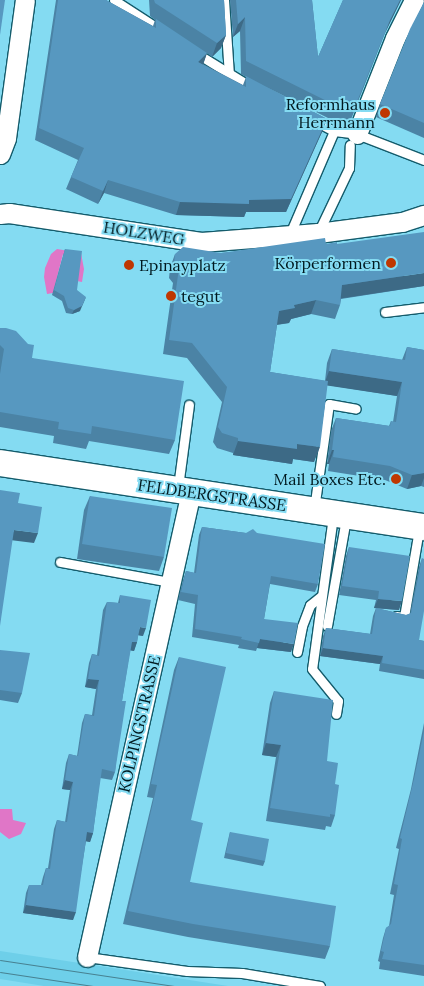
<!DOCTYPE html>
<meta charset="utf-8">
<style>
body{margin:0}
#map{position:relative;width:424px;height:986px;overflow:hidden;background:#84dbf2;font-family:Lora,serif}
div>[style]{position:absolute}
.built>*{inset:0;background:#6ecfe9}
.water>*{inset:0;background:#e076c7}
.roads{filter:drop-shadow(1px 0 #145c6c) drop-shadow(-1px 0 #145c6c) drop-shadow(0 1px #145c6c) drop-shadow(0 -1px #145c6c)}
.lane>*{height:9px;margin:-4.5px;padding:0 4.5px;transform-origin:4.5px;border-radius:4.5px;background:#fff}
.street>*{height:19px;margin:-9.5px;padding:0 9.5px;transform-origin:9.5px;border-radius:9.5px;background:#fff}
.secondary>*{height:26px;margin:-13px;padding:0 13px;transform-origin:13px;border-radius:13px;background:#fff}
.tram>*{height:1px;margin:-0.5px;padding:0 0.5px;transform-origin:0.5px;border-radius:0.5px;background:#478191}
.wall>*{inset:0;background:#4b83a5}
.shaded-wall>*{inset:0;background:#3d6a86}
.building>*{inset:0;background:#5798c0}
.dots>*{width:14px;height:14px;translate:-50% -50%;box-sizing:border-box;border:2px solid #84dbf2;border-radius:50%}
span{translate:-50% -50%;white-space:nowrap;text-align:center;line-height:1.15;-webkit-text-stroke:4px #84dbf2;paint-order:stroke}
.poi-label{font-size:16px;color:#00191f}
.right{translate:-100% -50%;text-align:right}
.left{translate:0 -50%;text-align:left}
.street-label{font-size:16px;color:#00191f}
</style>
<div id="map">
<div class="built">
<i style="clip-path:polygon(0 951px,93px 965px,228px 986px,44px 986px,0 979px)"></i>
</div>
<div class="water">
<i style="clip-path:polygon(57px 249px,81px 253px,84px 269px,82px 282px,77px 281px,63px 254px,53px 293px,47px 294px,44px 277px,45px 268px,51px 254px)"></i>
<i style="clip-path:polygon(0 809px,12px 809px,13px 820px,26px 823px,21px 834px,9px 839px,0 832px)"></i>
</div>
<div class="roads">
<div class="lane">
<i style="left:114px;top:0;width:57px;rotate:32.9deg"></i>
<i style="left:224px;top:0;width:75px;rotate:86.2deg"></i>
<i style="left:196px;top:53px;width:67px;rotate:31.6deg"></i>
<i style="left:315px;top:121px;width:21px;rotate:28deg"></i>
<i style="left:334px;top:131px;width:23px;rotate:7deg"></i>
<i style="left:357px;top:134px;width:72px;rotate:21.2deg"></i>
<i style="left:318px;top:233px;width:72px;rotate:-64.5deg"></i>
<i style="left:349px;top:168px;width:23px;rotate:-88deg"></i>
<i style="left:289px;top:236px;width:114px;rotate:-66.8deg"></i>
<i style="left:385px;top:312px;width:39px;rotate:-7deg"></i>
<i style="left:178px;top:487px;width:83px;rotate:-82.4deg"></i>
<i style="left:314px;top:509px;width:106px;rotate:-81.9deg"></i>
<i style="left:329px;top:404px;width:27px;rotate:10deg"></i>
<i style="left:333px;top:516px;width:154px;rotate:97.8deg"></i>
<i style="left:312px;top:669px;width:41px;rotate:50.9deg"></i>
<i style="left:338px;top:701px;width:13px;rotate:99deg"></i>
<i style="left:60px;top:562px;width:112px;rotate:10.3deg"></i>
<i style="left:396px;top:616px;width:8px;rotate:7deg"></i>
<i style="left:404px;top:617px;width:89px;rotate:-80.3deg"></i>
<i style="left:327px;top:626px;width:110px;rotate:-80deg"></i>
<i style="left:297px;top:652px;width:26px;rotate:-79deg"></i>
<i style="left:302px;top:626px;width:22px;rotate:-69deg"></i>
<i style="left:310px;top:605px;width:14px;rotate:-39deg"></i>
<i style="left:87px;top:957px;width:101px;rotate:8deg"></i>
<i style="left:187px;top:971px;width:55px;rotate:2.1deg"></i>
<i style="left:242px;top:973px;width:79px;rotate:9.5deg"></i>
</div>
<div class="street">
<i style="left:357px;top:134px;width:103px;rotate:-68.4deg"></i>
<i style="left:395px;top:38px;width:42px;rotate:-63.4deg"></i>
<i style="left:0;top:154px;width:17px;rotate:-69deg"></i>
<i style="left:6px;top:138px;width:139px;rotate:-82.2deg"></i>
<i style="left:0;top:214px;width:9px;rotate:-6deg"></i>
<i style="left:9px;top:213px;width:194px;rotate:8.6deg"></i>
<i style="left:201px;top:242px;width:117px;rotate:-4.4deg"></i>
<i style="left:318px;top:233px;width:85px;rotate:-7.5deg"></i>
<i style="left:402px;top:222px;width:23px;rotate:-18deg"></i>
<i style="left:87px;top:957px;width:476px;rotate:-77.4deg"></i>
</div>
<div class="secondary">
<i style="left:0;top:463px;width:429px;rotate:8.6deg"></i>
</div>
</div>
<div class="tram">
<i style="left:0;top:960px;width:176px;rotate:8.5deg"></i>
<i style="left:0;top:972px;width:94px;rotate:8.6deg"></i>
</div>
<div class="wall">
<i style="clip-path:polygon(56px 0,106px 0,153px 26px,155px 20px,150px 16px,149px 0,224px 0,226px 35px,221px 48px,212px 57px,207px 53px,203px 64px,243px 85px,246px 77px,241px 74px,240px 31px,233px 37px,230px 0,312px 0,318px 57px,343px 0,401px 0,385px 33px,350px 122px,346px 121px,344px 126px,266px 87px,327px 119px,322px 132px,286px 212px,246px 212px,244px 217px,176px 215px,104px 193px,98px 204px,66px 189px,71px 177px,78px 160px,35px 140px)"></i>
<i style="clip-path:polygon(424px 2px,424px 138px,376px 117px,380px 104px)"></i>
<i style="clip-path:polygon(326px 244px,337px 244px,424px 286px,341px 299px,340px 305px,335px 319px,311px 314px,291px 319px,289px 323px,277px 325px,270px 372px,325px 381px,327px 363px,332px 349px,402px 360px,407px 347px,424px 350px,424px 487px,421px 486px,407px 489px,385px 480px,328px 471px,329px 464px,327px 464px,331px 431px,336px 418px,389px 426px,391px 421px,393px 422px,397px 396px,327px 385px,314px 462px,293px 459px,292px 464px,233px 455px,233px 453px,217px 448px,213px 442px,222px 402px,187px 358px,163px 354px,173px 283px,169px 278px,170px 268px,175px 254px,221px 253px)"></i>
<i style="clip-path:polygon(65px 249px,77px 290px,80px 311px,72px 314px,66px 313px,62px 301px,52px 295px)"></i>
<i style="clip-path:polygon(0 328px,32px 358px,175px 440px,169px 454px,89px 441px,86px 449px,53px 443px,54px 436px,0 427px)"></i>
<i style="clip-path:polygon(90px 496px,164px 557px,159px 571px,77px 559px,84px 510px)"></i>
<i style="clip-path:polygon(202px 527px,246px 533px,257px 533px,318px 584px,315px 592px,270px 584px,264px 619px,291px 652px,257px 648px,256px 651px,238px 648px,239px 645px,192px 637px,195px 604px,178px 600px,183px 580px,186px 571px,194px 573px,199px 535px)"></i>
<i style="clip-path:polygon(349px 547px,399px 610px,374px 608px,376px 600px,339px 595px,346px 556px)"></i>
<i style="clip-path:polygon(422px 558px,419px 640px,424px 641px,424px 679px,379px 671px,380px 664px,320px 656px,323px 636px,326px 628px,370px 634px,373px 616px,376px 608px,406px 615px,410px 614px,419px 567px)"></i>
<i style="clip-path:polygon(120px 595px,143px 636px,138px 635px,137px 642px,134px 651px,130px 650px,122px 701px,115px 772px,112px 780px,100px 778px,93px 833px,90px 842px,86px 841px,73px 920px,23px 913px,26px 893px,29px 885px,41px 885px,43px 877px,46px 868px,48px 868px,54px 829px,57px 820px,65px 822px,70px 790px,62px 789px,66px 763px,69px 754px,77px 756px,82px 723px,85px 714px,92px 715px,96px 689px,85px 687px,89px 663px,92px 654px,97px 655px,103px 610px,107px 602px,118px 603px)"></i>
<i style="clip-path:polygon(0 650px,22px 693px,18px 703px,0 700px)"></i>
<i style="clip-path:polygon(179px 657px,191px 820px,190px 882px,330px 946px,325px 959px,188px 937px,123px 924px,153px 798px,147px 797px,174px 670px)"></i>
<i style="clip-path:polygon(274px 691px,327px 761px,335px 784px,335px 815px,331px 827px,326px 826px,325px 830px,266px 821px,276px 757px,262px 755px,270px 703px)"></i>
<i style="clip-path:polygon(424px 723px,424px 976px,379px 969px,380px 962px,378px 961px,383px 938px,386px 928px,389px 926px,394px 895px,390px 894px,399px 849px,396px 848px,411px 789px)"></i>
<i style="clip-path:polygon(230px 832px,265px 861px,263px 866px,224px 858px,229px 836px)"></i>
</div>
<div class="shaded-wall">
<i style="clip-path:polygon(400px 0,401px 0,385px 33px,350px 122px,390px 20px)"></i>
<i style="clip-path:polygon(245px 17px,240px 31px,233px 37px,238px 24px)"></i>
<i style="clip-path:polygon(226px 35px,221px 48px,212px 57px,217px 43px)"></i>
<i style="clip-path:polygon(207px 53px,203px 65px,198px 62px)"></i>
<i style="clip-path:polygon(327px 119px,322px 132px,286px 212px,246px 212px,244px 217px,176px 215px,180px 202px,249px 200px)"></i>
<i style="clip-path:polygon(108px 180px,104px 193px,98px 204px,103px 191px)"></i>
<i style="clip-path:polygon(424px 273px,424px 286px,337px 299px,342px 285px)"></i>
<i style="clip-path:polygon(86px 297px,80px 311px,72px 314px,74px 310px)"></i>
<i style="clip-path:polygon(316px 300px,311px 314px,291px 319px,289px 323px,274px 325px,279px 311px,294px 305px)"></i>
<i style="clip-path:polygon(329px 371px,402px 382px,397px 396px,324px 385px)"></i>
<i style="clip-path:polygon(238px 441px,297px 444px,320px 447px,314px 462px,293px 459px,292px 464px,233px 455px)"></i>
<i style="clip-path:polygon(332px 450px,334px 450px,329px 464px,327px 464px)"></i>
<i style="clip-path:polygon(424px 473px,424px 478px,421px 486px,407px 489px,412px 475px)"></i>
<i style="clip-path:polygon(14px 530px,38px 533px,34px 543px,10px 540px)"></i>
<i style="clip-path:polygon(378px 599px,402px 601px,399px 610px,374px 608px)"></i>
<i style="clip-path:polygon(140px 627px,146px 628px,143px 636px,137px 635px)"></i>
<i style="clip-path:polygon(260px 639px,294px 644px,291px 652px,257px 648px)"></i>
<i style="clip-path:polygon(132px 642px,137px 642px,134px 651px,128px 650px)"></i>
<i style="clip-path:polygon(323px 648px,383px 656px,380px 664px,320px 656px)"></i>
<i style="clip-path:polygon(88px 679px,99px 680px,96px 689px,85px 687px)"></i>
<i style="clip-path:polygon(266px 743px,281px 745px,276px 757px,262px 755px)"></i>
<i style="clip-path:polygon(65px 780px,73px 782px,70px 790px,62px 789px)"></i>
<i style="clip-path:polygon(87px 832px,93px 833px,90px 842px,84px 841px)"></i>
<i style="clip-path:polygon(26px 905px,76px 912px,73px 920px,23px 913px)"></i>
</div>
<div class="building">
<i style="clip-path:polygon(0 0,5px 0,0 35px)"></i>
<i style="clip-path:polygon(58px 0,106px 0,156px 28px,156px 19px,207px 53px,198px 62px,246px 87px,246px 76px,327px 119px,291px 199px,249px 200px,249px 204px,180px 202px,108px 180px,103px 191px,71px 177px,84px 148px,39px 128px)"></i>
<i style="clip-path:polygon(154px 0,224px 0,226px 35px,217px 43px,155px 3px)"></i>
<i style="clip-path:polygon(236px 0,312px 0,318px 57px,343px 0,400px 0,390px 20px,354px 109px,351px 108px,349px 112px,246px 61px,245px 17px,238px 24px)"></i>
<i style="clip-path:polygon(424px 2px,424px 123px,380px 104px,410px 29px)"></i>
<i style="clip-path:polygon(424px 232px,424px 273px,342px 285px,340px 305px,316px 300px,294px 305px,295px 308px,279px 311px,270px 372px,328px 381px,320px 447px,297px 444px,297px 449px,238px 441px,238px 438px,222px 433px,218px 427px,227px 387px,192px 343px,169px 340px,179px 268px,174px 264px,175px 254px,183px 247px,221px 253px,325px 238px,326px 244px,337px 242px,337px 244px)"></i>
<i style="clip-path:polygon(65px 249px,82px 251px,77px 290px,86px 297px,82px 306px,74px 310px,68px 308px,64px 296px,54px 290px)"></i>
<i style="clip-path:polygon(0 328px,6px 328px,16px 331px,28px 344px,34px 345px,32px 358px,184px 381px,175px 440px,92px 426px,91px 434px,58px 429px,59px 422px,0 412px,0 374px,4px 349px,0 345px)"></i>
<i style="clip-path:polygon(407px 347px,424px 350px,424px 473px,412px 475px,390px 466px,333px 457px,334px 450px,332px 450px,336px 418px,390px 426px,391px 421px,396px 422px,402px 382px,329px 371px,332px 349px,405px 360px)"></i>
<i style="clip-path:polygon(0 490px,20px 493px,18px 503px,42px 507px,38px 533px,14px 530px,0 626px)"></i>
<i style="clip-path:polygon(90px 496px,172px 508px,164px 557px,82px 544px)"></i>
<i style="clip-path:polygon(202px 527px,246px 533px,253px 529px,257px 533px,325px 544px,318px 584px,271px 576px,264px 619px,298px 623px,294px 644px,260px 639px,259px 643px,241px 639px,242px 637px,195px 629px,198px 595px,181px 592px,186px 571px,196px 573px)"></i>
<i style="clip-path:polygon(349px 547px,410px 556px,402px 601px,378px 599px,379px 591px,342px 586px)"></i>
<i style="clip-path:polygon(422px 558px,424px 559px,424px 611px,419px 640px,424px 641px,424px 670px,382px 663px,383px 656px,323px 648px,326px 628px,372px 634px,376px 608px,406px 615px,411px 613px)"></i>
<i style="clip-path:polygon(120px 595px,151px 600px,146px 628px,140px 627px,137px 642px,132px 642px,122px 701px,126px 701px,115px 772px,102px 769px,93px 833px,87px 832px,76px 912px,26px 905px,29px 885px,43px 885px,46px 868px,50px 869px,57px 820px,67px 822px,73px 782px,65px 780px,69px 754px,78px 756px,85px 714px,94px 716px,99px 680px,88px 679px,92px 654px,99px 656px,107px 602px,120px 603px)"></i>
<i style="clip-path:polygon(0 650px,30px 653px,22px 693px,0 690px)"></i>
<i style="clip-path:polygon(179px 657px,226px 667px,191px 820px,203px 823px,190px 882px,336px 906px,330px 946px,193px 924px,128px 911px,157px 785px,151px 784px)"></i>
<i style="clip-path:polygon(274px 691px,333px 700px,327px 761px,338px 763px,335px 784px,339px 785px,335px 815px,330px 814px,330px 817px,270px 808px,281px 745px,266px 743px)"></i>
<i style="clip-path:polygon(424px 731px,424px 965px,382px 959px,384px 952px,381px 951px,386px 928px,391px 924px,398px 885px,394px 884px,402px 839px,400px 838px,414px 779px)"></i>
<i style="clip-path:polygon(230px 832px,269px 839px,265px 861px,226px 853px)"></i>
</div>
<div class="dots">
<i style="left:385px;top:113px;background:#bf3701"></i>
<i style="left:391px;top:263px;background:#bf3701"></i>
<i style="left:129px;top:265px;background:#bf3701"></i>
<i style="left:171px;top:296px;background:#bf3701"></i>
<i style="left:396px;top:479px;background:#bf3701"></i>
</div>
<div class="poi-label">
<span class="right" style="left:375px;top:113px">Reformhaus<br>Herrmann</span>
<span class="right" style="left:381px;top:263px">Körperformen</span>
<span class="left" style="left:139px;top:265px">Epinayplatz</span>
<span class="left" style="left:181px;top:296px">tegut</span>
<span class="right" style="left:386px;top:479px">Mail Boxes Etc.</span>
</div>
<div class="street-label">
<span style="left:144px;top:233px;rotate:9deg">HOLZWEG</span>
<span style="left:212px;top:495px;rotate:8deg">FELDBERGSTRASSE</span>
<span style="left:139px;top:724px;rotate:-77deg">KOLPINGSTRASSE</span>
</div>
</div>
